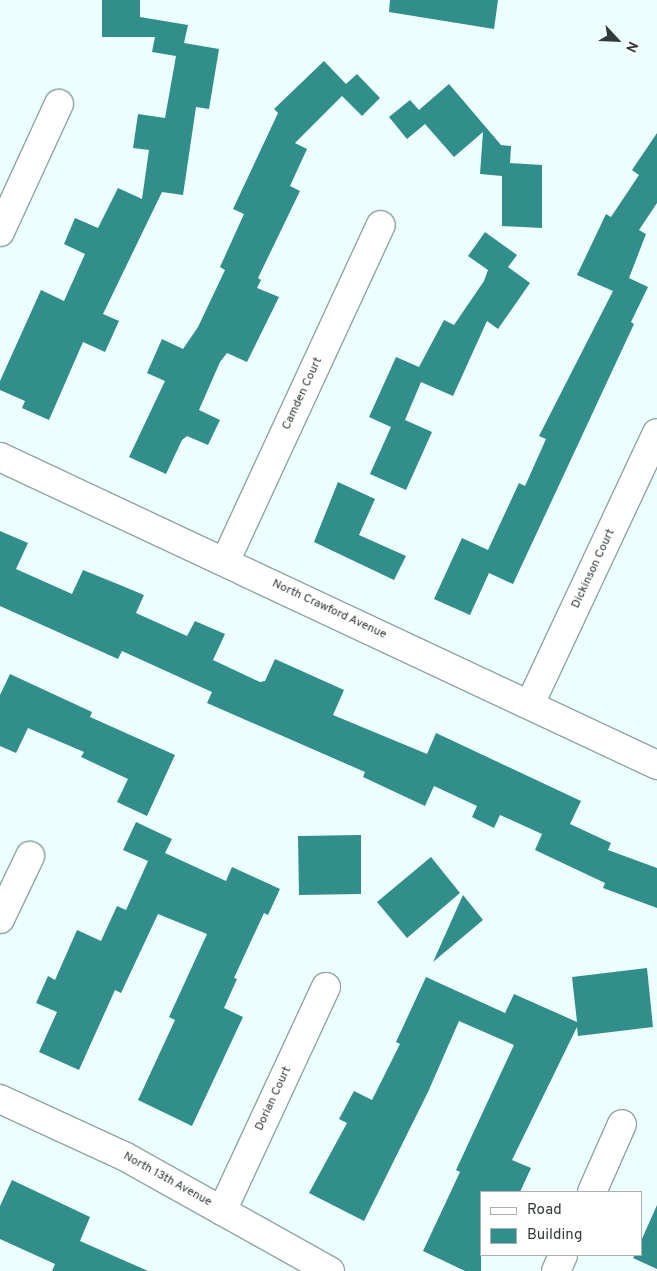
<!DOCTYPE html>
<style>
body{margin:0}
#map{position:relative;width:657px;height:1271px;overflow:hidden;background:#ecfffe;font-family:Overpass,sans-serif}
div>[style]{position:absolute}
.building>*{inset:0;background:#328e8b}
.roads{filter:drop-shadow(1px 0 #8fa6a4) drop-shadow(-1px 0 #8fa6a4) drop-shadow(0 1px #8fa6a4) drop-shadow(0 -1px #8fa6a4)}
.street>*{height:28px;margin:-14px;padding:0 14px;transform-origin:14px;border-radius:14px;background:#fff}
span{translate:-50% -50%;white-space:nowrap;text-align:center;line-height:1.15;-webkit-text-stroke:5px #fff;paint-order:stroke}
.street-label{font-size:12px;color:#303a39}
.legend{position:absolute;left:480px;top:1191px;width:162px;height:65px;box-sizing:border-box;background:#fff;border:1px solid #acb0b0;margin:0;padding:6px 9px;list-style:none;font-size:15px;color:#303a39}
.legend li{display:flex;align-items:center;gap:10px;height:25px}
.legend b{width:25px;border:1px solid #acb0b0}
.north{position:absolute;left:592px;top:15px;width:50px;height:50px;-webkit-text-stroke:4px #fff;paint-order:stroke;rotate:115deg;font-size:14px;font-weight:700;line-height:20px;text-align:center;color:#303a39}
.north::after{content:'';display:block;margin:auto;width:18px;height:22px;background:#303a39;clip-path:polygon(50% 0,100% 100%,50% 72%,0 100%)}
</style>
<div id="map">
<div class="building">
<i style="clip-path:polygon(102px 0,140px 0,140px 17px,188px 25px,184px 43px,219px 49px,209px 109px,196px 107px,183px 195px,162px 192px,103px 314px,119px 321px,105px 352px,83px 342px,49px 420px,22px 408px,25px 401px,0 390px,0 381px,41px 290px,64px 301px,85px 254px,64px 244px,75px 218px,98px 228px,118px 188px,142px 199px,149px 150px,133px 148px,138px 114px,165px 118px,176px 56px,152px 52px,155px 37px,102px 37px)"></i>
<i style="clip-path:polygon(390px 0,498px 0,494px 29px,389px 12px)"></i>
<i style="clip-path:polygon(324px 61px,346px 84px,357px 74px,380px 98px,362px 116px,342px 96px,295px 143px,307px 149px,290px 186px,300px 191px,258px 278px,261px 280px,257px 288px,279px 297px,247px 362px,227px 353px,220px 362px,199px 410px,220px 420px,208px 445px,187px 436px,182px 440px,166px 474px,129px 457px,165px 381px,147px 373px,162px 339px,183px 349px,198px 327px,225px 270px,220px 267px,244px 214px,233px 209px,278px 113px,274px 109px)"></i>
<i style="clip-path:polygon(449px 84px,501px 145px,511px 146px,510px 163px,542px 165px,542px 228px,502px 226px,502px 176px,480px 174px,483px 132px,454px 157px,425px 124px,407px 139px,389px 117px,410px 100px,419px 110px)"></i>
<i style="clip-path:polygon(657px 133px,657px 203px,639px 230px,646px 234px,629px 278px,648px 287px,631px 322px,634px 324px,513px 584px,489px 573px,470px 615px,434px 599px,462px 538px,488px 550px,519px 483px,525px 486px,546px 439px,539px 436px,613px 291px,577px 275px,606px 214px,611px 217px,639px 175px,632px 170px)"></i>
<i style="clip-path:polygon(485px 232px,517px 255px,508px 267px,530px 283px,498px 329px,487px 321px,453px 396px,421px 382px,405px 420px,432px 432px,406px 490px,370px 474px,391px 427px,369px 417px,396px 357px,419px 367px,444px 320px,454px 325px,484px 281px,488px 270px,468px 256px)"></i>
<i style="clip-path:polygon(338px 482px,375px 499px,359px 535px,406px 556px,394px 580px,314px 542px)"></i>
<i style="clip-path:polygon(0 531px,28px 543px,16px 569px,72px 594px,83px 570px,120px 585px,144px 595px,136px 613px,187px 636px,195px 621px,225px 634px,213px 660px,260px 682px,265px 681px,275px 659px,344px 690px,333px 715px,427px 754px,436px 733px,581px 801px,570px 824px,611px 843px,608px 850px,657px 868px,657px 908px,603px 888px,605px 883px,535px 850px,542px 834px,500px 815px,494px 828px,472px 817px,477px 806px,434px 786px,425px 806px,363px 777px,365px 772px,207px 703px,212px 692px,122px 651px,118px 659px,0 606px)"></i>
<i style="clip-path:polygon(10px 674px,92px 712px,90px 717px,175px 755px,147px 816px,117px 802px,128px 779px,81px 757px,84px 752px,28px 728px,16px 753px,0 746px,0 695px)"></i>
<i style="clip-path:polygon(136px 822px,172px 839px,165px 853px,226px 881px,232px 867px,280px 889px,268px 915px,264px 913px,234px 978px,237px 979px,224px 1008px,243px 1017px,192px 1126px,138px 1100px,175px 1020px,169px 1017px,207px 934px,158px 914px,121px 993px,115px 990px,79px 1070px,39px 1052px,57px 1012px,36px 1003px,48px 976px,55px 980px,77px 930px,101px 941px,117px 906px,126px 910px,148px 861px,123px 850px)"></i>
<i style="clip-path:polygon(361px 835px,361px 894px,299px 895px,298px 836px)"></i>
<i style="clip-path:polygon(431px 857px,460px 893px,407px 938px,377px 902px)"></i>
<i style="clip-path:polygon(463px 895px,483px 920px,433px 962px)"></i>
<i style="clip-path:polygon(647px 968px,653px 1027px,578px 1036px,577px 1027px,512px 1160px,531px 1168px,520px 1192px,481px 1192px,481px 1271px,465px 1271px,423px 1251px,460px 1172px,456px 1170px,514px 1045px,459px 1021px,428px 1092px,364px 1221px,309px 1193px,347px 1123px,339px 1119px,354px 1091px,372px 1100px,400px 1044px,396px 1042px,426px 977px,505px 1013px,514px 994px,577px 1022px,572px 977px)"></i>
<i style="clip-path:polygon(12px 1180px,90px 1217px,80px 1241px,148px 1271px,52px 1271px,55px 1264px,0 1239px,0 1206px)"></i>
<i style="clip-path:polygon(657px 1205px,657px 1269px,633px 1258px,635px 1255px,641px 1255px,641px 1241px)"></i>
</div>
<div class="roads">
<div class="street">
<i style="left:0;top:232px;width:141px;rotate:-65.3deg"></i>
<i style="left:0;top:457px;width:726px;rotate:25.12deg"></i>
<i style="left:225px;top:562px;width:371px;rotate:-65.2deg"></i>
<i style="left:530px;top:704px;width:299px;rotate:-64.9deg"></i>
<i style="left:0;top:919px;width:70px;rotate:-64.5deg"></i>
<i style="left:0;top:1099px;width:136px;rotate:24.7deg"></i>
<i style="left:124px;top:1156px;width:236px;rotate:29.2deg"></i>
<i style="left:592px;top:1192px;width:74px;rotate:-66.2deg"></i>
<i style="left:222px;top:1211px;width:247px;rotate:-65.1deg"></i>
<i style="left:556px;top:1271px;width:17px;rotate:-66deg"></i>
</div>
</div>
<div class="street-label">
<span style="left:303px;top:394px;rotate:-65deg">Camden Court</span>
<span style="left:594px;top:569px;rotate:-65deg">Dickinson Court</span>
<span style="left:329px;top:610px;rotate:25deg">North Crawford Avenue</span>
<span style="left:274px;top:1099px;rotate:-65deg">Dorian Court</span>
<span style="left:167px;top:1180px;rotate:29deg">North 13th Avenue</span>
</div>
<ul class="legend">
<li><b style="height:6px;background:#fff"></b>Road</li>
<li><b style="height:14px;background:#328e8b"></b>Building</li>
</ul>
<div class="north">N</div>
</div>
